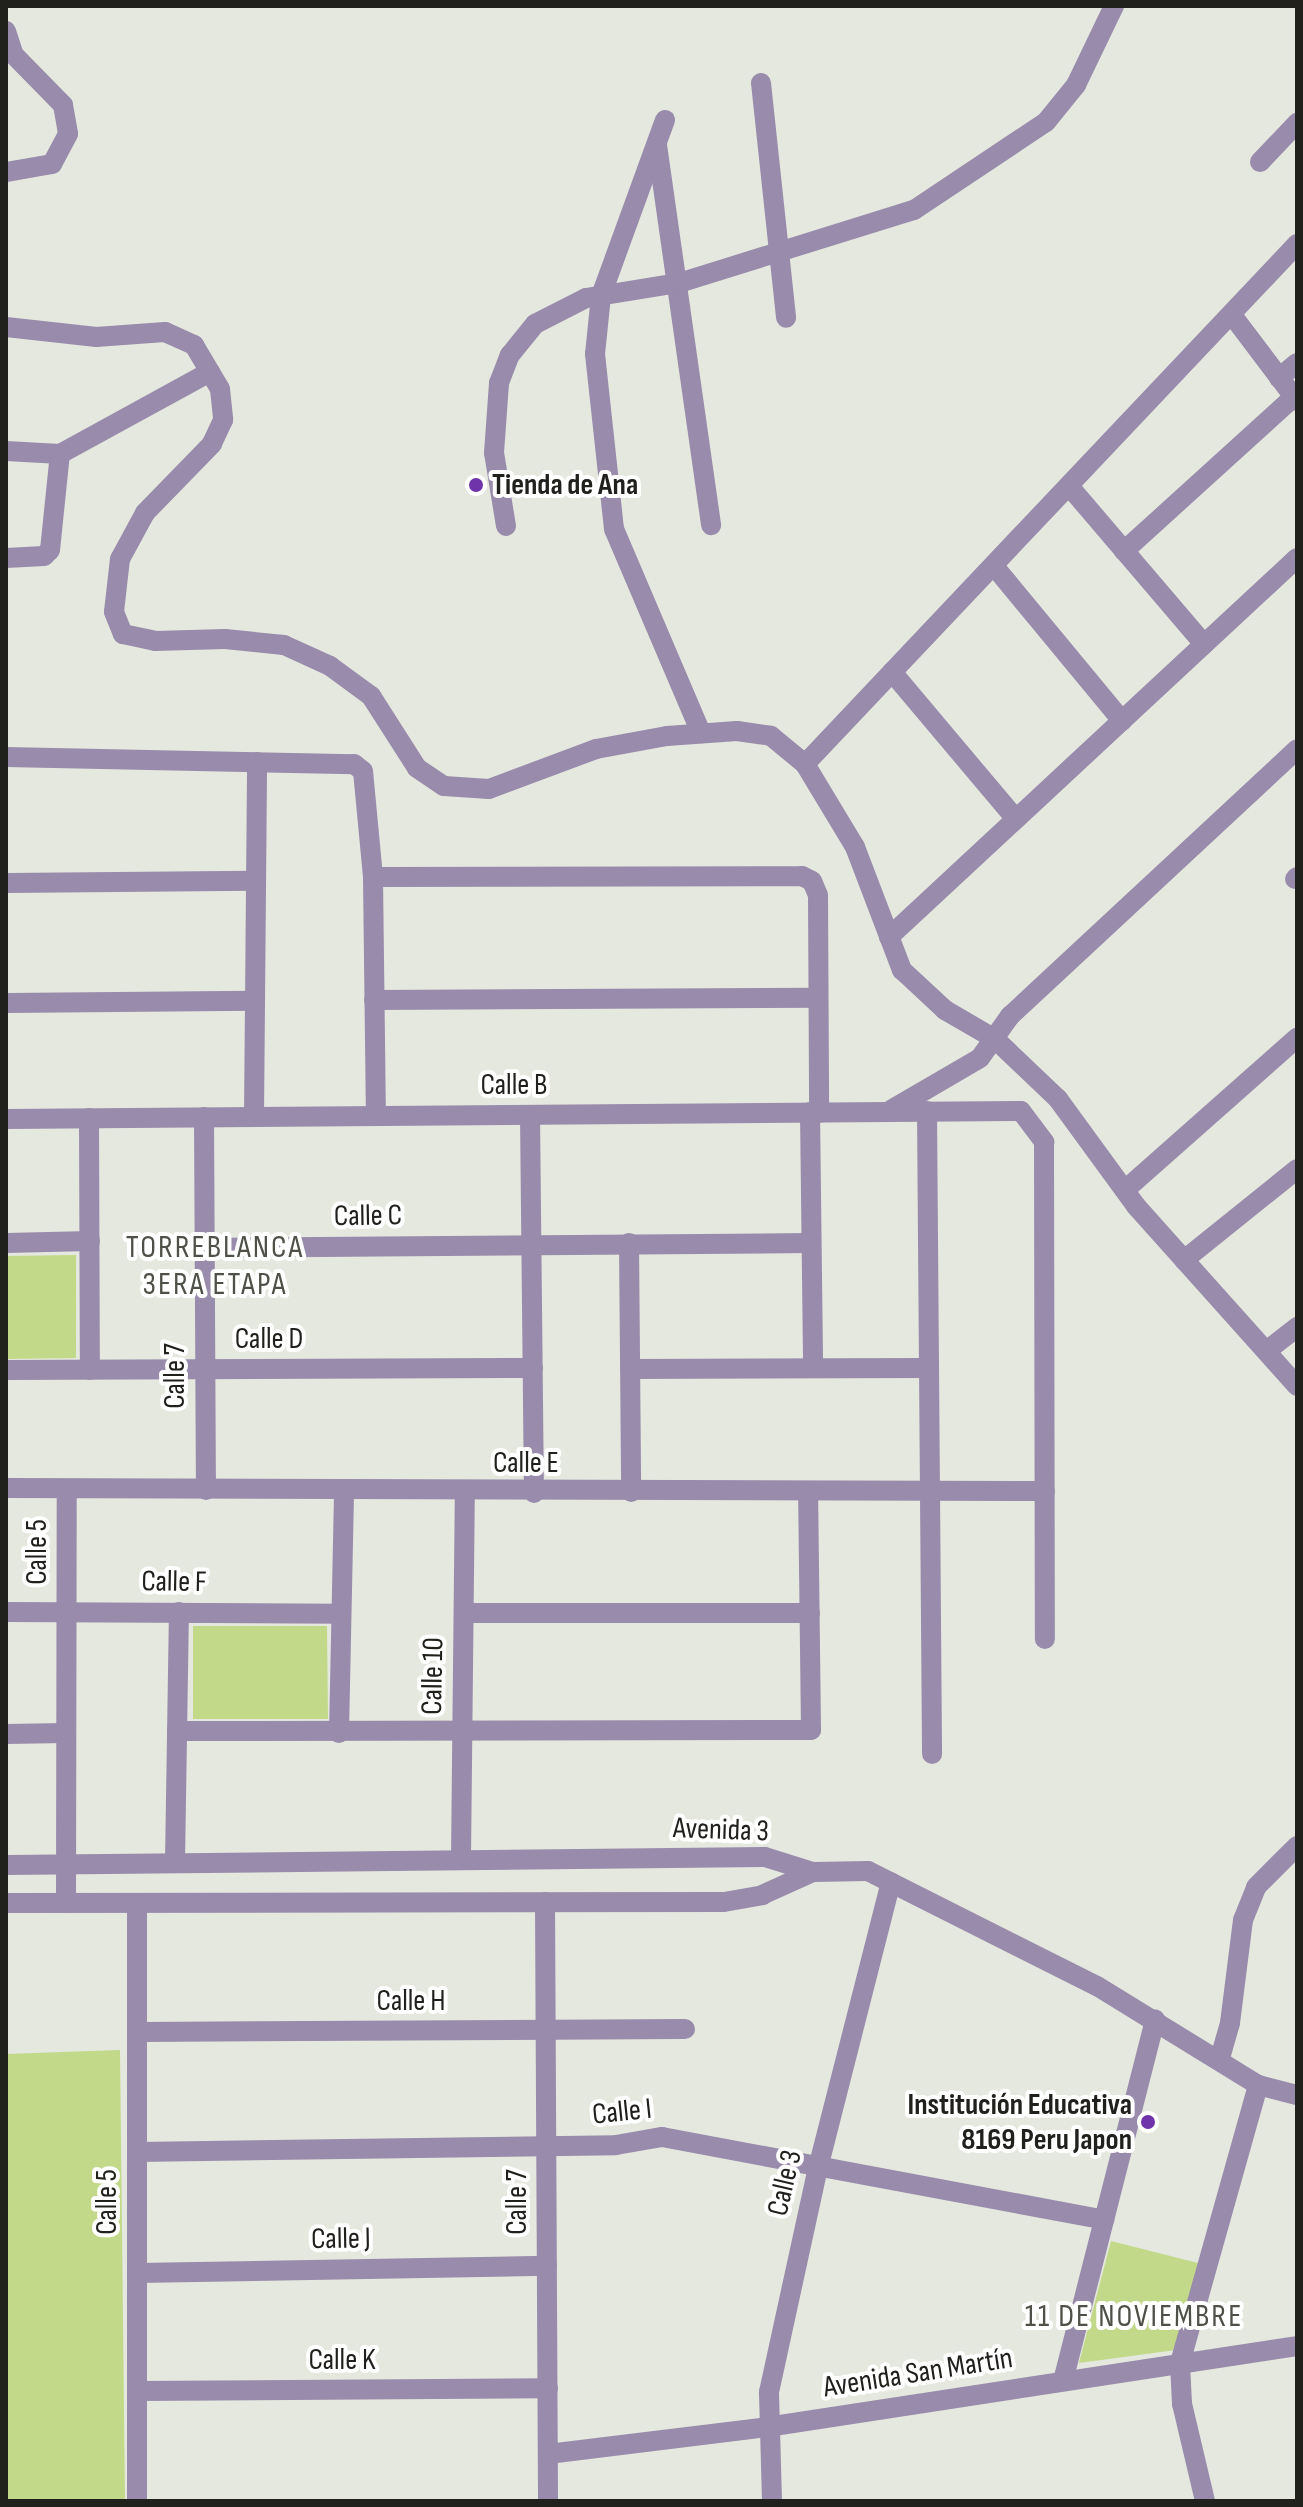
<!DOCTYPE html>
<meta charset="utf-8">
<style>
body{margin:0}
#map{position:relative;width:1303px;height:2507px;overflow:hidden;background:#e5e8de;font-family:"Sofia Sans Condensed",sans-serif}
div>[style]{position:absolute}
.green>*{inset:0;background:#c2d98a}
.minor>*{height:20px;margin:-10px;padding:0 10px;transform-origin:10px;border-radius:10px;background:#988bac}
.dots>*{width:22px;height:22px;translate:-50% -50%;box-sizing:border-box;border:4px solid #fff;border-radius:50%}
span{translate:-50% -50%;white-space:nowrap;text-align:center;line-height:1.15;-webkit-text-stroke:8px #fff;paint-order:stroke}
.poi-label{font-size:30px;color:#20211d;font-weight:700}
.left{translate:0 -50%;text-align:left}
.right{translate:-100% -50%;text-align:right}
.street-label{font-size:30px;color:#20211d}
.neighbourhood-label{font-size:32px;color:#4e5148;letter-spacing:2px}
.frame{position:absolute;inset:0;border:8px solid #20211d;pointer-events:none}
</style>
<div id="map">
<div class="green">
<i style="clip-path:polygon(76px 1255px,76px 1358px,6px 1359px,6px 1256px)"></i>
<i style="clip-path:polygon(193px 1626px,327px 1626px,328px 1719px,193px 1719px)"></i>
<i style="clip-path:polygon(120px 2050px,125px 2501px,6px 2501px,6px 2054px)"></i>
<i style="clip-path:polygon(1111px 2241px,1198px 2263px,1176px 2350px,1079px 2363px)"></i>
</div>
<div class="minor">
<i style="left:6px;top:31px;width:25px;rotate:72deg"></i>
<i style="left:14px;top:55px;width:70px;rotate:45.6deg"></i>
<i style="left:63px;top:105px;width:29px;rotate:80deg"></i>
<i style="left:68px;top:134px;width:34px;rotate:118deg"></i>
<i style="left:52px;top:164px;width:47px;rotate:170.1deg"></i>
<i style="left:761px;top:83px;width:236px;rotate:83.9deg"></i>
<i style="left:665px;top:120px;width:187px;rotate:110deg"></i>
<i style="left:601px;top:296px;width:58px;rotate:95.9deg"></i>
<i style="left:595px;top:354px;width:176px;rotate:83.8deg"></i>
<i style="left:614px;top:529px;width:222px;rotate:66.9deg"></i>
<i style="left:657px;top:145px;width:384px;rotate:81.9deg"></i>
<i style="left:1260px;top:162px;width:54px;rotate:-46.5deg"></i>
<i style="left:1232px;top:315px;width:108px;rotate:52.9deg"></i>
<i style="left:6px;top:327px;width:91px;rotate:6.3deg"></i>
<i style="left:96px;top:337px;width:69px;rotate:-4.1deg"></i>
<i style="left:165px;top:332px;width:32px;rotate:24deg"></i>
<i style="left:194px;top:345px;width:51px;rotate:59.4deg"></i>
<i style="left:220px;top:389px;width:31px;rotate:84deg"></i>
<i style="left:223px;top:420px;width:26px;rotate:115deg"></i>
<i style="left:212px;top:444px;width:96px;rotate:134.2deg"></i>
<i style="left:145px;top:513px;width:52px;rotate:118.5deg"></i>
<i style="left:120px;top:559px;width:53px;rotate:96.5deg"></i>
<i style="left:114px;top:612px;width:24px;rotate:68deg"></i>
<i style="left:123px;top:634px;width:33px;rotate:12deg"></i>
<i style="left:155px;top:641px;width:70px;rotate:-1.6deg"></i>
<i style="left:225px;top:639px;width:59px;rotate:5.8deg"></i>
<i style="left:284px;top:645px;width:51px;rotate:24.5deg"></i>
<i style="left:330px;top:666px;width:51px;rotate:36.2deg"></i>
<i style="left:371px;top:696px;width:85px;rotate:57.4deg"></i>
<i style="left:417px;top:768px;width:32px;rotate:34deg"></i>
<i style="left:444px;top:786px;width:45px;rotate:3.8deg"></i>
<i style="left:489px;top:789px;width:114px;rotate:-20.5deg"></i>
<i style="left:596px;top:749px;width:72px;rotate:-10.4deg"></i>
<i style="left:667px;top:736px;width:70px;rotate:-4.1deg"></i>
<i style="left:737px;top:731px;width:34px;rotate:8deg"></i>
<i style="left:771px;top:736px;width:44px;rotate:39.5deg"></i>
<i style="left:805px;top:764px;width:97px;rotate:58.9deg"></i>
<i style="left:855px;top:847px;width:132px;rotate:69.1deg"></i>
<i style="left:902px;top:970px;width:59px;rotate:42.9deg"></i>
<i style="left:945px;top:1010px;width:58px;rotate:30.1deg"></i>
<i style="left:995px;top:1039px;width:87px;rotate:43.6deg"></i>
<i style="left:1058px;top:1099px;width:132px;rotate:53.9deg"></i>
<i style="left:1136px;top:1206px;width:241px;rotate:48.2deg"></i>
<i style="left:1279px;top:378px;width:23px;rotate:-40deg"></i>
<i style="left:6px;top:451px;width:54px;rotate:3.2deg"></i>
<i style="left:60px;top:454px;width:171px;rotate:-28.7deg"></i>
<i style="left:1069px;top:486px;width:208px;rotate:49.5deg"></i>
<i style="left:506px;top:526px;width:74px;rotate:-99.3deg"></i>
<i style="left:494px;top:453px;width:70px;rotate:-85.9deg"></i>
<i style="left:499px;top:383px;width:30px;rotate:-69deg"></i>
<i style="left:510px;top:355px;width:40px;rotate:-51deg"></i>
<i style="left:535px;top:324px;width:57px;rotate:-27deg"></i>
<i style="left:586px;top:298px;width:94px;rotate:-9.2deg"></i>
<i style="left:679px;top:283px;width:246px;rotate:-17.3deg"></i>
<i style="left:914px;top:210px;width:159px;rotate:-33.7deg"></i>
<i style="left:1046px;top:122px;width:48px;rotate:-51deg"></i>
<i style="left:1076px;top:85px;width:88px;rotate:-64.3deg"></i>
<i style="left:1124px;top:551px;width:229px;rotate:-42.2deg"></i>
<i style="left:6px;top:558px;width:38px;rotate:-3deg"></i>
<i style="left:44px;top:556px;width:8px;rotate:-45deg"></i>
<i style="left:50px;top:550px;width:97px;rotate:-84.1deg"></i>
<i style="left:994px;top:566px;width:201px;rotate:50.4deg"></i>
<i style="left:892px;top:672px;width:192px;rotate:49.9deg"></i>
<i style="left:6px;top:757px;width:348px;rotate:1.2deg"></i>
<i style="left:354px;top:764px;width:11px;rotate:38deg"></i>
<i style="left:363px;top:771px;width:106px;rotate:84.6deg"></i>
<i style="left:373px;top:877px;width:239px;rotate:89.3deg"></i>
<i style="left:805px;top:764px;width:716px;rotate:-46.58deg"></i>
<i style="left:373px;top:877px;width:429px;rotate:-0.1deg"></i>
<i style="left:802px;top:876px;width:11px;rotate:27deg"></i>
<i style="left:812px;top:881px;width:15px;rotate:67deg"></i>
<i style="left:818px;top:895px;width:218px;rotate:89.7deg"></i>
<i style="left:1295px;top:879px;width:3px;rotate:-45deg"></i>
<i style="left:6px;top:883px;width:248px;rotate:-0.5deg"></i>
<i style="left:889px;top:937px;width:557px;rotate:-42.89deg"></i>
<i style="left:374px;top:1000px;width:444px;rotate:-0.3deg"></i>
<i style="left:6px;top:1003px;width:248px;rotate:-0.5deg"></i>
<i style="left:891px;top:1110px;width:103px;rotate:-30.3deg"></i>
<i style="left:980px;top:1058px;width:52px;rotate:-54.5deg"></i>
<i style="left:1010px;top:1016px;width:392px;rotate:-42.9deg"></i>
<i style="left:927px;top:1111px;width:643px;rotate:89.55deg"></i>
<i style="left:810px;top:1112px;width:256px;rotate:89.3deg"></i>
<i style="left:530px;top:1115px;width:378px;rotate:89.4deg"></i>
<i style="left:204px;top:1117px;width:373px;rotate:89.7deg"></i>
<i style="left:254px;top:1117px;width:355px;rotate:-89.5deg"></i>
<i style="left:89px;top:1118px;width:252px;rotate:89.8deg"></i>
<i style="left:6px;top:1119px;width:1015px;rotate:-0.45deg"></i>
<i style="left:1021px;top:1111px;width:39px;rotate:53deg"></i>
<i style="left:1044px;top:1142px;width:497px;rotate:89.9deg"></i>
<i style="left:1125px;top:1190px;width:230px;rotate:-41.5deg"></i>
<i style="left:6px;top:1243px;width:84px;rotate:-1.4deg"></i>
<i style="left:629px;top:1243px;width:249px;rotate:89.5deg"></i>
<i style="left:205px;top:1248px;width:606px;rotate:-0.47deg"></i>
<i style="left:1184px;top:1260px;width:145px;rotate:-38.8deg"></i>
<i style="left:1269px;top:1349px;width:36px;rotate:-38deg"></i>
<i style="left:630px;top:1369px;width:299px;rotate:-0.2deg"></i>
<i style="left:6px;top:1370px;width:527px;rotate:-0.22deg"></i>
<i style="left:6px;top:1488px;width:1039px;rotate:0.17deg"></i>
<i style="left:6px;top:1612px;width:335px;rotate:0.3deg"></i>
<i style="left:464px;top:1613px;width:346px"></i>
<i style="left:177px;top:1731px;width:634px;rotate:-0.09deg"></i>
<i style="left:811px;top:1730px;width:239px;rotate:-90.7deg"></i>
<i style="left:339px;top:1733px;width:242px;rotate:-88.8deg"></i>
<i style="left:6px;top:1734px;width:60px;rotate:-1deg"></i>
<i style="left:461px;top:1859px;width:366px;rotate:-89.4deg"></i>
<i style="left:175px;top:1863px;width:251px;rotate:-89.1deg"></i>
<i style="left:6px;top:1865px;width:759px;rotate:-0.6deg"></i>
<i style="left:765px;top:1857px;width:50px;rotate:17.4deg"></i>
<i style="left:813px;top:1872px;width:55px;rotate:-1deg"></i>
<i style="left:868px;top:1871px;width:256px;rotate:26.7deg"></i>
<i style="left:1097px;top:1986px;width:189px;rotate:31.6deg"></i>
<i style="left:1258px;top:2085px;width:40px;rotate:14.4deg"></i>
<i style="left:545px;top:1902px;width:599px;rotate:89.71deg"></i>
<i style="left:6px;top:1903px;width:718px;rotate:-0.08deg"></i>
<i style="left:724px;top:1902px;width:39px;rotate:-10deg"></i>
<i style="left:762px;top:1895px;width:56px;rotate:-24.3deg"></i>
<i style="left:66px;top:1903px;width:414px;rotate:-89.9deg"></i>
<i style="left:137px;top:2032px;width:548px;rotate:-0.31deg"></i>
<i style="left:1220px;top:2058px;width:36px;rotate:-74deg"></i>
<i style="left:1230px;top:2023px;width:104px;rotate:-82.8deg"></i>
<i style="left:1243px;top:1920px;width:35px;rotate:-68deg"></i>
<i style="left:1256px;top:1887px;width:58px;rotate:-45deg"></i>
<i style="left:137px;top:2152px;width:479px;rotate:-0.8deg"></i>
<i style="left:616px;top:2145px;width:47px;rotate:-9.9deg"></i>
<i style="left:662px;top:2137px;width:450px;rotate:10.6deg"></i>
<i style="left:137px;top:2273px;width:410px;rotate:-1deg"></i>
<i style="left:1063px;top:2381px;width:373px;rotate:-75.7deg"></i>
<i style="left:137px;top:2391px;width:411px;rotate:-0.4deg"></i>
<i style="left:548px;top:2454px;width:221px;rotate:-7deg"></i>
<i style="left:767px;top:2427px;width:536px;rotate:-8.69deg"></i>
<i style="left:137px;top:2501px;width:598px;rotate:-90deg"></i>
<i style="left:772px;top:2501px;width:109px;rotate:-91.6deg"></i>
<i style="left:769px;top:2392px;width:229px;rotate:-77.7deg"></i>
<i style="left:818px;top:2168px;width:295px;rotate:-75.7deg"></i>
<i style="left:1205px;top:2501px;width:100px;rotate:-103.3deg"></i>
<i style="left:1182px;top:2404px;width:41px;rotate:-92.8deg"></i>
<i style="left:1180px;top:2363px;width:289px;rotate:-74.3deg"></i>
</div>
<div class="dots">
<i style="left:476px;top:485px;background:#6f34aa"></i>
<i style="left:1148px;top:2122px;background:#6f34aa"></i>
</div>
<div class="poi-label">
<span class="left" style="left:492px;top:485px">Tienda de Ana</span>
<span class="right" style="left:1132px;top:2122px">Institución Educativa<br>8169 Peru Japon</span>
</div>
<div class="street-label">
<span style="left:514px;top:1085px">Calle B</span>
<span style="left:368px;top:1216px;rotate:-1deg">Calle C</span>
<span style="left:269px;top:1339px">Calle D</span>
<span style="left:175px;top:1376px;rotate:-90deg">Calle 7</span>
<span style="left:526px;top:1463px">Calle E</span>
<span style="left:37px;top:1552px;rotate:-90deg">Calle 5</span>
<span style="left:174px;top:1582px;rotate:1deg">Calle F</span>
<span style="left:433px;top:1676px;rotate:-89deg">Calle 10</span>
<span style="left:721px;top:1830px;rotate:2deg">Avenida 3</span>
<span style="left:411px;top:2001px">Calle H</span>
<span style="left:622px;top:2112px;rotate:-6deg">Calle I</span>
<span style="left:785px;top:2183px;rotate:-77deg">Calle 3</span>
<span style="left:107px;top:2202px;rotate:-90deg">Calle 5</span>
<span style="left:517px;top:2202px;rotate:-90deg">Calle 7</span>
<span style="left:341px;top:2239px;rotate:-1deg">Calle J</span>
<span style="left:342px;top:2360px">Calle K</span>
<span style="left:918px;top:2373px;rotate:-9deg">Avenida San Martín</span>
</div>
<div class="neighbourhood-label">
<span style="left:215px;top:1267px">TORREBLANCA<br>3ERA ETAPA</span>
<span style="left:1134px;top:2317px">11 DE NOVIEMBRE</span>
</div>
<div class="frame"></div>
</div>
